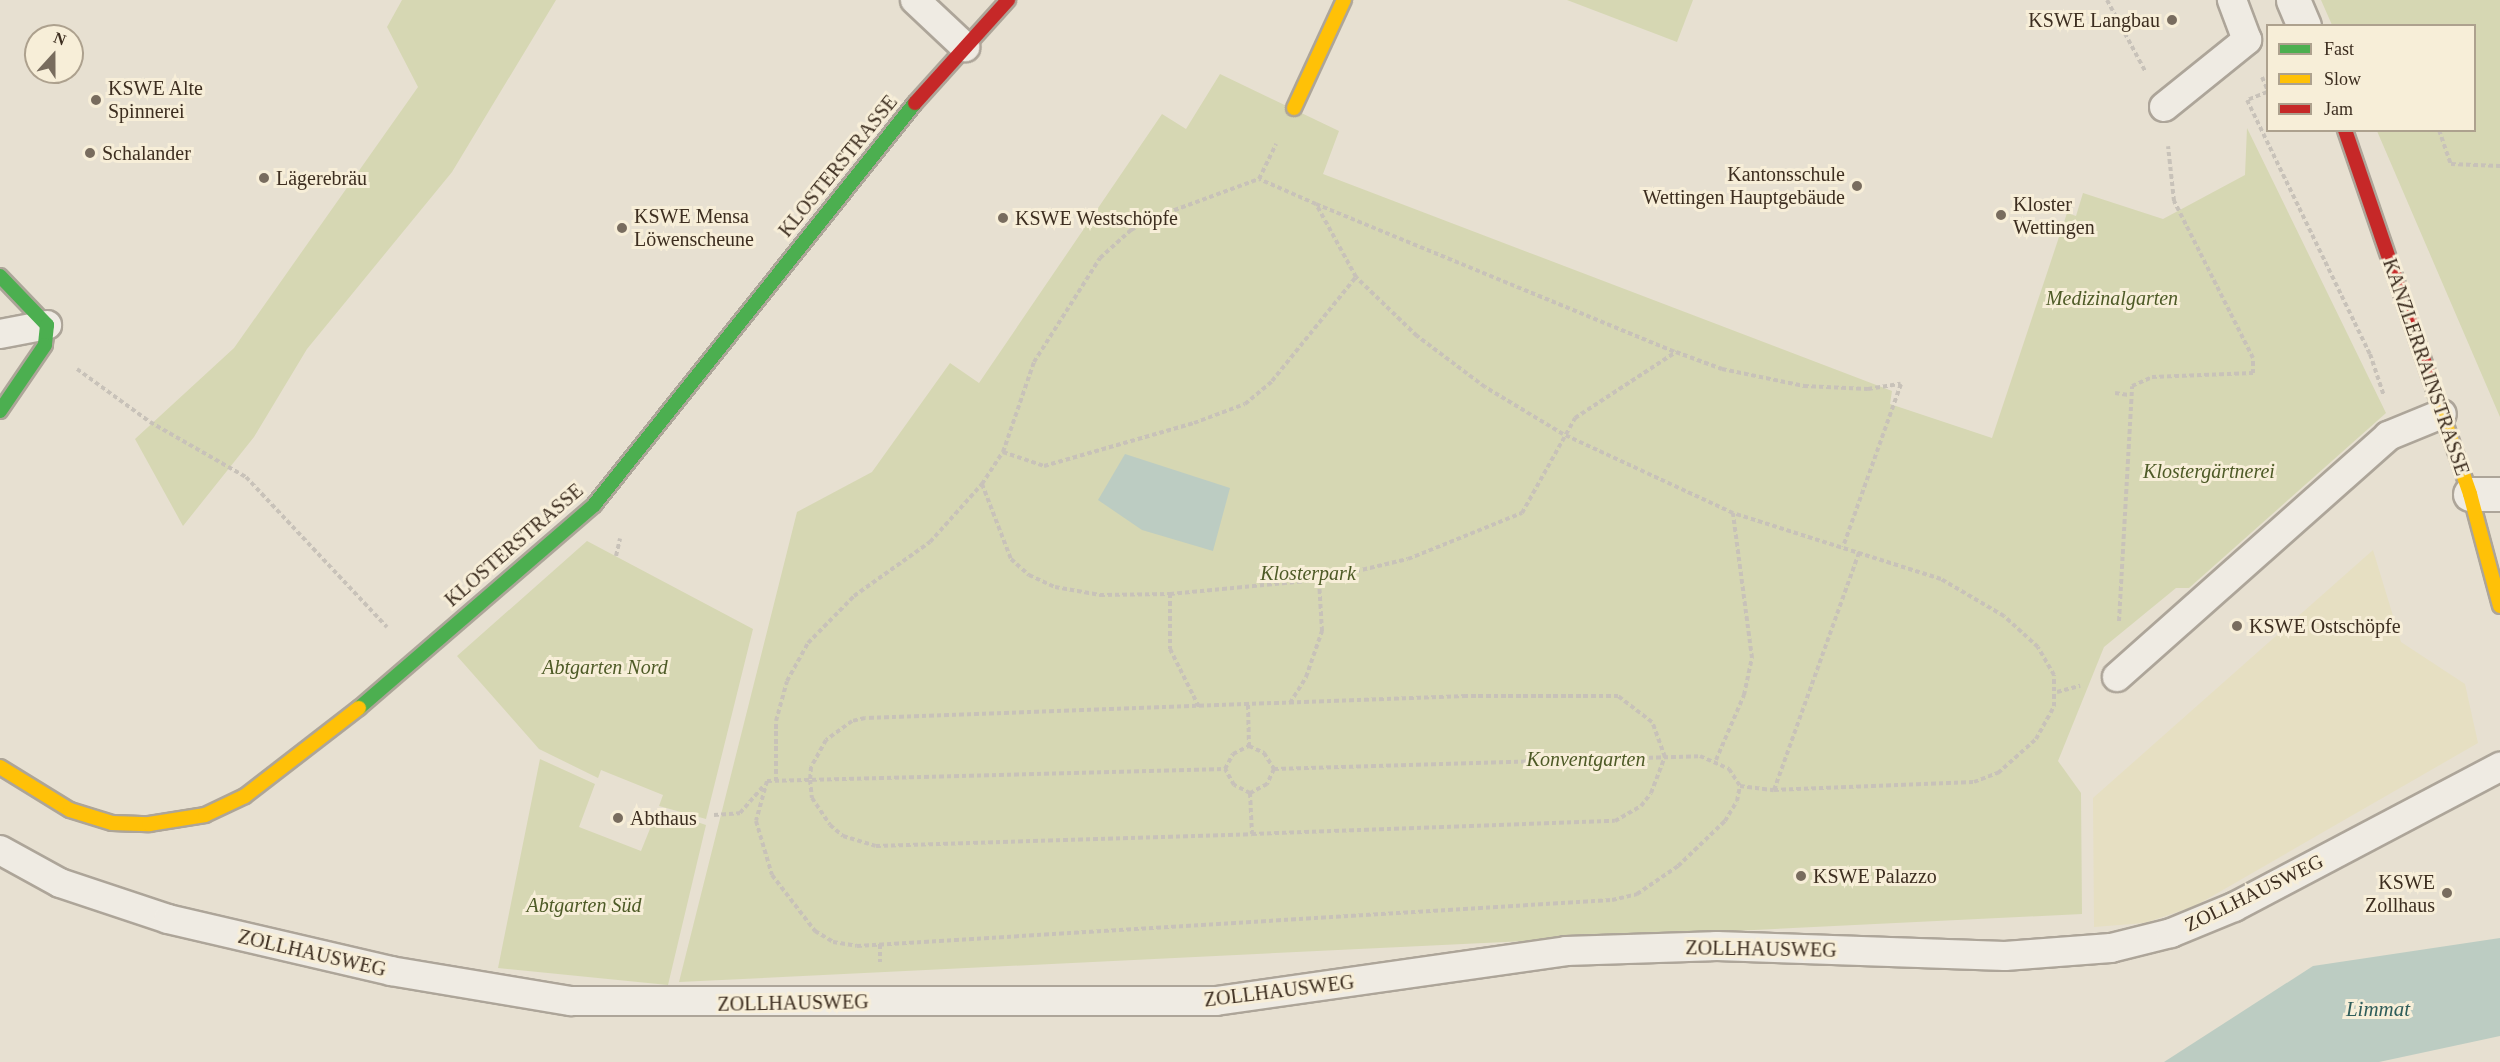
<!DOCTYPE html>
<meta charset="utf-8">
<style>
body{margin:0}
#map{position:relative;width:2500px;height:1062px;overflow:hidden;background:#e7e0d1;font-family:"Times New Roman",serif}
div>[style]{position:absolute}
.farmland>*{inset:0;background:#e6dfc2}
.green>*{inset:0;background:#d6d7b3}
.water>*{inset:0;background:#bcccc2}
.path>*{height:4px;margin-top:-2px;transform-origin:0;background:repeating-linear-gradient(90deg,#c8c2b9 0 4.5px,transparent 0 7.5px)}
.roads{filter:drop-shadow(2px 0 #ada599) drop-shadow(-2px 0 #ada599) drop-shadow(0 2px #ada599) drop-shadow(0 -2px #ada599)}
.lane>*{height:28px;margin:-14px;padding:0 14px;transform-origin:14px;border-radius:14px;background:#efebe3}
.street>*{height:33px;margin:-16.5px;padding:0 16.5px;transform-origin:16.5px;border-radius:16.5px;background:#efebe3}
.fast>*{height:14px;margin:-7px;padding:0 7px;transform-origin:7px;border-radius:7px;background:#4caf50}
.slow>*{height:14px;margin:-7px;padding:0 7px;transform-origin:7px;border-radius:7px;background:#ffc107}
.jam>*{height:14px;margin:-7px;padding:0 7px;transform-origin:7px;border-radius:7px;background:#c62828}
.dots>*{width:16px;height:16px;translate:-50% -50%;box-sizing:border-box;border:3px solid #f7eed8;border-radius:50%}
span{translate:-50% -50%;white-space:nowrap;text-align:center;line-height:1.15;-webkit-text-stroke:6px #f7eed8;paint-order:stroke}
.poi-label{font-size:20px;color:#3d2e20}
.right{translate:-100% -50%;text-align:right}
.left{translate:0 -50%;text-align:left}
.street-label{font-size:20px;color:#3d2e20}
.park-label{font-size:20px;color:#4d5a26;font-style:italic}
.water-label{font-size:21px;color:#2f5d5a;font-style:italic}
.legend{position:absolute;left:2266px;top:24px;width:210px;height:108px;box-sizing:border-box;background:#f7eed8;border:2px solid #ada18e;margin:0;padding:8px 10px;list-style:none;font-size:18px;color:#3d2e20}
.legend li{display:flex;align-items:center;gap:12px;height:30px}
.legend b{width:30px;border:2px solid #ada18e}
.north{position:absolute;left:24px;top:24px;width:60px;height:60px;box-sizing:border-box;background:#f7eed8;border:2px solid #ada18e;border-radius:50%;rotate:21deg;font-size:16px;font-weight:700;line-height:24px;text-align:center;color:#3d2e20}
.north::after{content:'';display:block;margin:auto;width:21px;height:27px;background:#786c5e;clip-path:polygon(50% 0,100% 100%,50% 72%,0 100%)}
</style>
<div id="map">
<div class="farmland">
<i style="clip-path:polygon(2373px 550px,2401px 642px,2465px 684px,2478px 743px,2195px 906px,2145px 923px,2094px 927px,2093px 798px)"></i>
</div>
<div class="green">
<i style="clip-path:polygon(402px 0,556px 0,452px 172px,307px 349px,254px 437px,183px 526px,135px 439px,234px 348px,418px 87px,387px 27px)"></i>
<i style="clip-path:polygon(1567px 0,1693px 0,1677px 42px)"></i>
<i style="clip-path:polygon(2321px 0,2500px 0,2500px 417px,2377px 131px,2474px 130px,2474px 26px,2332px 25px)"></i>
<i style="clip-path:polygon(1220px 74px,1339px 131px,1323px 174px,1892px 391px,1890px 404px,1992px 438px,2067px 213px,2076px 216px,2083px 193px,2163px 219px,2245px 175px,2247px 128px,2386px 413px,2189px 588px,2176px 588px,2104px 647px,2058px 761px,2081px 793px,2082px 914px,679px 982px,797px 512px,872px 472px,950px 363px,979px 383px,1162px 114px,1186px 129px)"></i>
<i style="clip-path:polygon(587px 541px,753px 629px,706px 819px,659px 806px,663px 795px,601px 770px,598px 778px,539px 749px,457px 656px)"></i>
<i style="clip-path:polygon(540px 759px,595px 784px,579px 827px,641px 851px,658px 809px,706px 825px,668px 985px,498px 968px)"></i>
</div>
<div class="water">
<i style="clip-path:polygon(1125px 454px,1230px 488px,1213px 551px,1142px 530px,1098px 500px)"></i>
<i style="clip-path:polygon(2500px 938px,2500px 1036px,2379px 1062px,2164px 1062px,2313px 966px)"></i>
</div>
<div class="path">
<i style="left:2107px;top:0;width:81px;rotate:61.8deg"></i>
<i style="left:2262px;top:77px;width:15px;rotate:67deg"></i>
<i style="left:2267px;top:92px;width:22px;rotate:158deg"></i>
<i style="left:2247px;top:100px;width:282px;rotate:64.2deg"></i>
<i style="left:2370px;top:354px;width:44px;rotate:71.6deg"></i>
<i style="left:2439px;top:130px;width:36px;rotate:71deg"></i>
<i style="left:2451px;top:164px;width:49px;rotate:2.3deg"></i>
<i style="left:1316px;top:204px;width:388px;rotate:22.4deg"></i>
<i style="left:77px;top:369px;width:90px;rotate:36deg"></i>
<i style="left:150px;top:422px;width:111px;rotate:29.8deg"></i>
<i style="left:246px;top:477px;width:206px;rotate:46.8deg"></i>
<i style="left:2115px;top:393px;width:14px;rotate:8deg"></i>
<i style="left:1003px;top:452px;width:43px;rotate:18.9deg"></i>
<i style="left:1044px;top:466px;width:156px;rotate:-16deg"></i>
<i style="left:1194px;top:423px;width:54px;rotate:-20.4deg"></i>
<i style="left:1245px;top:404px;width:35px;rotate:-40deg"></i>
<i style="left:1272px;top:381px;width:134px;rotate:-51.1deg"></i>
<i style="left:982px;top:484px;width:80px;rotate:68.9deg"></i>
<i style="left:1011px;top:559px;width:24px;rotate:42deg"></i>
<i style="left:1029px;top:575px;width:29px;rotate:25deg"></i>
<i style="left:1055px;top:587px;width:46px;rotate:10.1deg"></i>
<i style="left:1100px;top:595px;width:70px;rotate:-0.8deg"></i>
<i style="left:1170px;top:594px;width:150px;rotate:-5.4deg"></i>
<i style="left:1319px;top:580px;width:91px;rotate:-13.3deg"></i>
<i style="left:1408px;top:559px;width:123px;rotate:-22deg"></i>
<i style="left:1522px;top:513px;width:109px;rotate:-60.8deg"></i>
<i style="left:1575px;top:418px;width:121px;rotate:-33.2deg"></i>
<i style="left:1676px;top:352px;width:49px;rotate:20.3deg"></i>
<i style="left:1722px;top:369px;width:84px;rotate:11.7deg"></i>
<i style="left:1804px;top:386px;width:64px;rotate:2.7deg"></i>
<i style="left:1868px;top:389px;width:33px;rotate:-9deg"></i>
<i style="left:1901px;top:384px;width:173px;rotate:109.6deg"></i>
<i style="left:616px;top:556px;width:18px;rotate:-77deg"></i>
<i style="left:1170px;top:594px;width:55px;rotate:90deg"></i>
<i style="left:1170px;top:649px;width:65px;rotate:63.4deg"></i>
<i style="left:2119px;top:621px;width:235px;rotate:-86.8deg"></i>
<i style="left:2132px;top:386px;width:22px;rotate:-24deg"></i>
<i style="left:2152px;top:377px;width:101px;rotate:-2.3deg"></i>
<i style="left:2253px;top:373px;width:15px;rotate:-90deg"></i>
<i style="left:2253px;top:358px;width:176px;rotate:-116.7deg"></i>
<i style="left:2174px;top:201px;width:55px;rotate:-96.2deg"></i>
<i style="left:2057px;top:692px;width:24px;rotate:-15deg"></i>
<i style="left:1290px;top:703px;width:31px;rotate:-58deg"></i>
<i style="left:1306px;top:677px;width:49px;rotate:-70.8deg"></i>
<i style="left:1322px;top:631px;width:51px;rotate:-93.4deg"></i>
<i style="left:1248px;top:705px;width:41px;rotate:88.6deg"></i>
<i style="left:1716px;top:760px;width:71px;rotate:-66.7deg"></i>
<i style="left:1744px;top:695px;width:38px;rotate:-78deg"></i>
<i style="left:1752px;top:658px;width:146px;rotate:-97.5deg"></i>
<i style="left:1274px;top:769px;width:426px;rotate:-1.7deg"></i>
<i style="left:1700px;top:756px;width:32px;rotate:24deg"></i>
<i style="left:1729px;top:769px;width:20px;rotate:57deg"></i>
<i style="left:767px;top:781px;width:41px;rotate:105.4deg"></i>
<i style="left:756px;top:821px;width:56px;rotate:73.5deg"></i>
<i style="left:772px;top:875px;width:71px;rotate:52.5deg"></i>
<i style="left:815px;top:931px;width:21px;rotate:31deg"></i>
<i style="left:833px;top:942px;width:24px;rotate:9deg"></i>
<i style="left:857px;top:946px;width:756px;rotate:-3.49deg"></i>
<i style="left:1612px;top:900px;width:26px;rotate:-13deg"></i>
<i style="left:1637px;top:894px;width:50px;rotate:-34.3deg"></i>
<i style="left:1678px;top:866px;width:65px;rotate:-43.8deg"></i>
<i style="left:1725px;top:821px;width:23px;rotate:-59deg"></i>
<i style="left:1737px;top:801px;width:15px;rotate:-79deg"></i>
<i style="left:1740px;top:786px;width:34px;rotate:7deg"></i>
<i style="left:1774px;top:790px;width:200px;rotate:-2.3deg"></i>
<i style="left:1974px;top:782px;width:26px;rotate:-21deg"></i>
<i style="left:1998px;top:773px;width:51px;rotate:-41.8deg"></i>
<i style="left:2036px;top:739px;width:38px;rotate:-61deg"></i>
<i style="left:2054px;top:706px;width:31px;rotate:-90deg"></i>
<i style="left:2054px;top:675px;width:32px;rotate:-120deg"></i>
<i style="left:2038px;top:647px;width:46px;rotate:-137.6deg"></i>
<i style="left:2004px;top:616px;width:73px;rotate:-149.6deg"></i>
<i style="left:1941px;top:579px;width:218px;rotate:-162.4deg"></i>
<i style="left:1733px;top:513px;width:187px;rotate:-155.1deg"></i>
<i style="left:1563px;top:434px;width:91px;rotate:-148.9deg"></i>
<i style="left:1485px;top:387px;width:85px;rotate:-143.1deg"></i>
<i style="left:1417px;top:336px;width:85px;rotate:-136deg"></i>
<i style="left:1356px;top:277px;width:83px;rotate:-118.7deg"></i>
<i style="left:1316px;top:204px;width:62px;rotate:-156.3deg"></i>
<i style="left:767px;top:781px;width:458px;rotate:-1.5deg"></i>
<i style="left:1225px;top:769px;width:17px;rotate:-62deg"></i>
<i style="left:1233px;top:754px;width:18px;rotate:-27deg"></i>
<i style="left:1249px;top:746px;width:17px;rotate:25deg"></i>
<i style="left:1264px;top:753px;width:19px;rotate:58deg"></i>
<i style="left:1274px;top:769px;width:17px;rotate:115deg"></i>
<i style="left:1267px;top:784px;width:19px;rotate:152deg"></i>
<i style="left:1250px;top:793px;width:18px;rotate:-153deg"></i>
<i style="left:1234px;top:785px;width:18px;rotate:-119deg"></i>
<i style="left:776px;top:781px;width:60px;rotate:-90deg"></i>
<i style="left:776px;top:721px;width:41px;rotate:-74.6deg"></i>
<i style="left:787px;top:681px;width:43px;rotate:-61.1deg"></i>
<i style="left:808px;top:643px;width:66px;rotate:-45.6deg"></i>
<i style="left:854px;top:596px;width:93px;rotate:-35.4deg"></i>
<i style="left:930px;top:542px;width:78px;rotate:-48.1deg"></i>
<i style="left:982px;top:484px;width:38px;rotate:-57deg"></i>
<i style="left:1003px;top:452px;width:95px;rotate:-71deg"></i>
<i style="left:1034px;top:362px;width:123px;rotate:-57.6deg"></i>
<i style="left:1100px;top:258px;width:42px;rotate:-42.1deg"></i>
<i style="left:1131px;top:230px;width:25px;rotate:-29deg"></i>
<i style="left:1153px;top:218px;width:113px;rotate:-20.2deg"></i>
<i style="left:1259px;top:179px;width:39px;rotate:-64deg"></i>
<i style="left:1774px;top:790px;width:253px;rotate:-70.3deg"></i>
<i style="left:1250px;top:793px;width:41px;rotate:87.2deg"></i>
<i style="left:1252px;top:834px;width:363px;rotate:-2.1deg"></i>
<i style="left:1615px;top:821px;width:30px;rotate:-30deg"></i>
<i style="left:1641px;top:806px;width:16px;rotate:-52deg"></i>
<i style="left:1651px;top:793px;width:39px;rotate:-69deg"></i>
<i style="left:1665px;top:757px;width:37px;rotate:-110deg"></i>
<i style="left:1652px;top:722px;width:43px;rotate:-142.6deg"></i>
<i style="left:1618px;top:696px;width:152px;rotate:180deg"></i>
<i style="left:1466px;top:696px;width:601px;rotate:177.9deg"></i>
<i style="left:865px;top:718px;width:13px;rotate:167deg"></i>
<i style="left:852px;top:721px;width:32px;rotate:144deg"></i>
<i style="left:826px;top:740px;width:31px;rotate:119deg"></i>
<i style="left:811px;top:767px;width:13px;rotate:94deg"></i>
<i style="left:810px;top:780px;width:18px;rotate:84deg"></i>
<i style="left:812px;top:798px;width:32px;rotate:56deg"></i>
<i style="left:830px;top:825px;width:17px;rotate:40deg"></i>
<i style="left:843px;top:836px;width:34px;rotate:17deg"></i>
<i style="left:876px;top:846px;width:376px;rotate:-1.8deg"></i>
<i style="left:714px;top:815px;width:26px;rotate:-4deg"></i>
<i style="left:740px;top:813px;width:35px;rotate:-49deg"></i>
<i style="left:880px;top:944px;width:18px;rotate:90deg"></i>
</div>
<div class="roads">
<div class="lane">
<i style="left:915px;top:0;width:69px;rotate:43.2deg"></i>
<i style="left:2164px;top:107px;width:107px;rotate:-38.9deg"></i>
<i style="left:2247px;top:40px;width:43px;rotate:-110.6deg"></i>
<i style="left:0;top:334px;width:48px;rotate:-10.8deg"></i>
<i style="left:2117px;top:677px;width:363px;rotate:-41.6deg"></i>
<i style="left:2388px;top:436px;width:58px;rotate:-22.2deg"></i>
<i style="left:0;top:850px;width:68px;rotate:28.8deg"></i>
<i style="left:60px;top:883px;width:114px;rotate:18.4deg"></i>
<i style="left:168px;top:919px;width:229px;rotate:13.1deg"></i>
<i style="left:391px;top:971px;width:182px;rotate:9.5deg"></i>
<i style="left:571px;top:1001px;width:645px"></i>
<i style="left:1216px;top:1001px;width:354px;rotate:-8.1deg"></i>
<i style="left:1566px;top:951px;width:151px;rotate:-1.9deg"></i>
<i style="left:1717px;top:946px;width:288px;rotate:2deg"></i>
<i style="left:2005px;top:956px;width:106px;rotate:-4.3deg"></i>
<i style="left:2111px;top:948px;width:62px;rotate:-14deg"></i>
<i style="left:2171px;top:933px;width:68px;rotate:-22.4deg"></i>
<i style="left:2234px;top:907px;width:301px;rotate:-27.8deg"></i>
</div>
<div class="street">
<i style="left:2293px;top:0;width:28px;rotate:67deg"></i>
<i style="left:2470px;top:494px;width:30px"></i>
</div>
<div class="fast">
<i style="left:0;top:276px;width:68px;rotate:46.2deg"></i>
<i style="left:47px;top:325px;width:20px;rotate:96deg"></i>
<i style="left:45px;top:345px;width:80px;rotate:124.3deg"></i>
<i style="left:359px;top:708px;width:311px;rotate:-40.8deg"></i>
<i style="left:594px;top:505px;width:514px;rotate:-51.39deg"></i>
</div>
<div class="slow">
<i style="left:1294px;top:108px;width:119px;rotate:-65.2deg"></i>
<i style="left:2437px;top:399px;width:101px;rotate:70.8deg"></i>
<i style="left:2470px;top:494px;width:116px;rotate:75deg"></i>
<i style="left:0;top:767px;width:82px;rotate:31.6deg"></i>
<i style="left:70px;top:810px;width:44px;rotate:17.2deg"></i>
<i style="left:112px;top:823px;width:37px;rotate:2deg"></i>
<i style="left:149px;top:824px;width:57px;rotate:-9.1deg"></i>
<i style="left:205px;top:815px;width:44px;rotate:-25.4deg"></i>
<i style="left:245px;top:796px;width:144px;rotate:-37.7deg"></i>
</div>
<div class="jam">
<i style="left:915px;top:103px;width:139px;rotate:-47.9deg"></i>
<i style="left:2345px;top:130px;width:284px;rotate:71.1deg"></i>
</div>
</div>
<div class="dots">
<i style="left:2172px;top:20px;background:#786c5e"></i>
<i style="left:96px;top:100px;background:#786c5e"></i>
<i style="left:90px;top:153px;background:#786c5e"></i>
<i style="left:264px;top:178px;background:#786c5e"></i>
<i style="left:1857px;top:186px;background:#786c5e"></i>
<i style="left:2001px;top:215px;background:#786c5e"></i>
<i style="left:1003px;top:218px;background:#786c5e"></i>
<i style="left:622px;top:228px;background:#786c5e"></i>
<i style="left:2237px;top:626px;background:#786c5e"></i>
<i style="left:618px;top:818px;background:#786c5e"></i>
<i style="left:1801px;top:876px;background:#786c5e"></i>
<i style="left:2447px;top:893px;background:#786c5e"></i>
</div>
<div class="poi-label">
<span class="right" style="left:2160px;top:20px">KSWE Langbau</span>
<span class="left" style="left:108px;top:100px">KSWE Alte<br>Spinnerei</span>
<span class="left" style="left:102px;top:153px">Schalander</span>
<span class="right" style="left:1845px;top:186px">Kantonsschule<br>Wettingen Hauptgebäude</span>
<span class="left" style="left:276px;top:178px">Lägerebräu</span>
<span class="left" style="left:2013px;top:216px">Kloster<br>Wettingen</span>
<span class="left" style="left:634px;top:228px">KSWE Mensa<br>Löwenscheune</span>
<span class="left" style="left:1015px;top:218px">KSWE Westschöpfe</span>
<span class="left" style="left:2249px;top:626px">KSWE Ostschöpfe</span>
<span class="left" style="left:630px;top:818px">Abthaus</span>
<span class="left" style="left:1813px;top:876px">KSWE Palazzo</span>
<span class="right" style="left:2435px;top:894px">KSWE<br>Zollhaus</span>
</div>
<div class="street-label">
<span style="left:838px;top:166px;rotate:-51deg">KLOSTERSTRASSE</span>
<span style="left:2426px;top:367px;rotate:71deg">KANZLERRAINSTRASSE</span>
<span style="left:514px;top:545px;rotate:-41deg">KLOSTERSTRASSE</span>
<span style="left:2254px;top:893px;rotate:-26deg">ZOLLHAUSWEG</span>
<span style="left:1761px;top:949px;rotate:1deg">ZOLLHAUSWEG</span>
<span style="left:312px;top:953px;rotate:13deg">ZOLLHAUSWEG</span>
<span style="left:1279px;top:991px;rotate:-7deg">ZOLLHAUSWEG</span>
<span style="left:793px;top:1003px;rotate:-1deg">ZOLLHAUSWEG</span>
</div>
<div class="park-label">
<span style="left:2112px;top:298px">Medizinalgarten</span>
<span style="left:2209px;top:471px">Klostergärtnerei</span>
<span style="left:1308px;top:573px">Klosterpark</span>
<span style="left:605px;top:667px">Abtgarten Nord</span>
<span style="left:1586px;top:759px">Konventgarten</span>
<span style="left:584px;top:905px">Abtgarten Süd</span>
</div>
<div class="water-label">
<span style="left:2378px;top:1009px">Limmat</span>
</div>
<ul class="legend">
<li><b style="height:8px;background:#4caf50"></b>Fast</li>
<li><b style="height:8px;background:#ffc107"></b>Slow</li>
<li><b style="height:8px;background:#c62828"></b>Jam</li>
</ul>
<div class="north">N</div>
</div>
